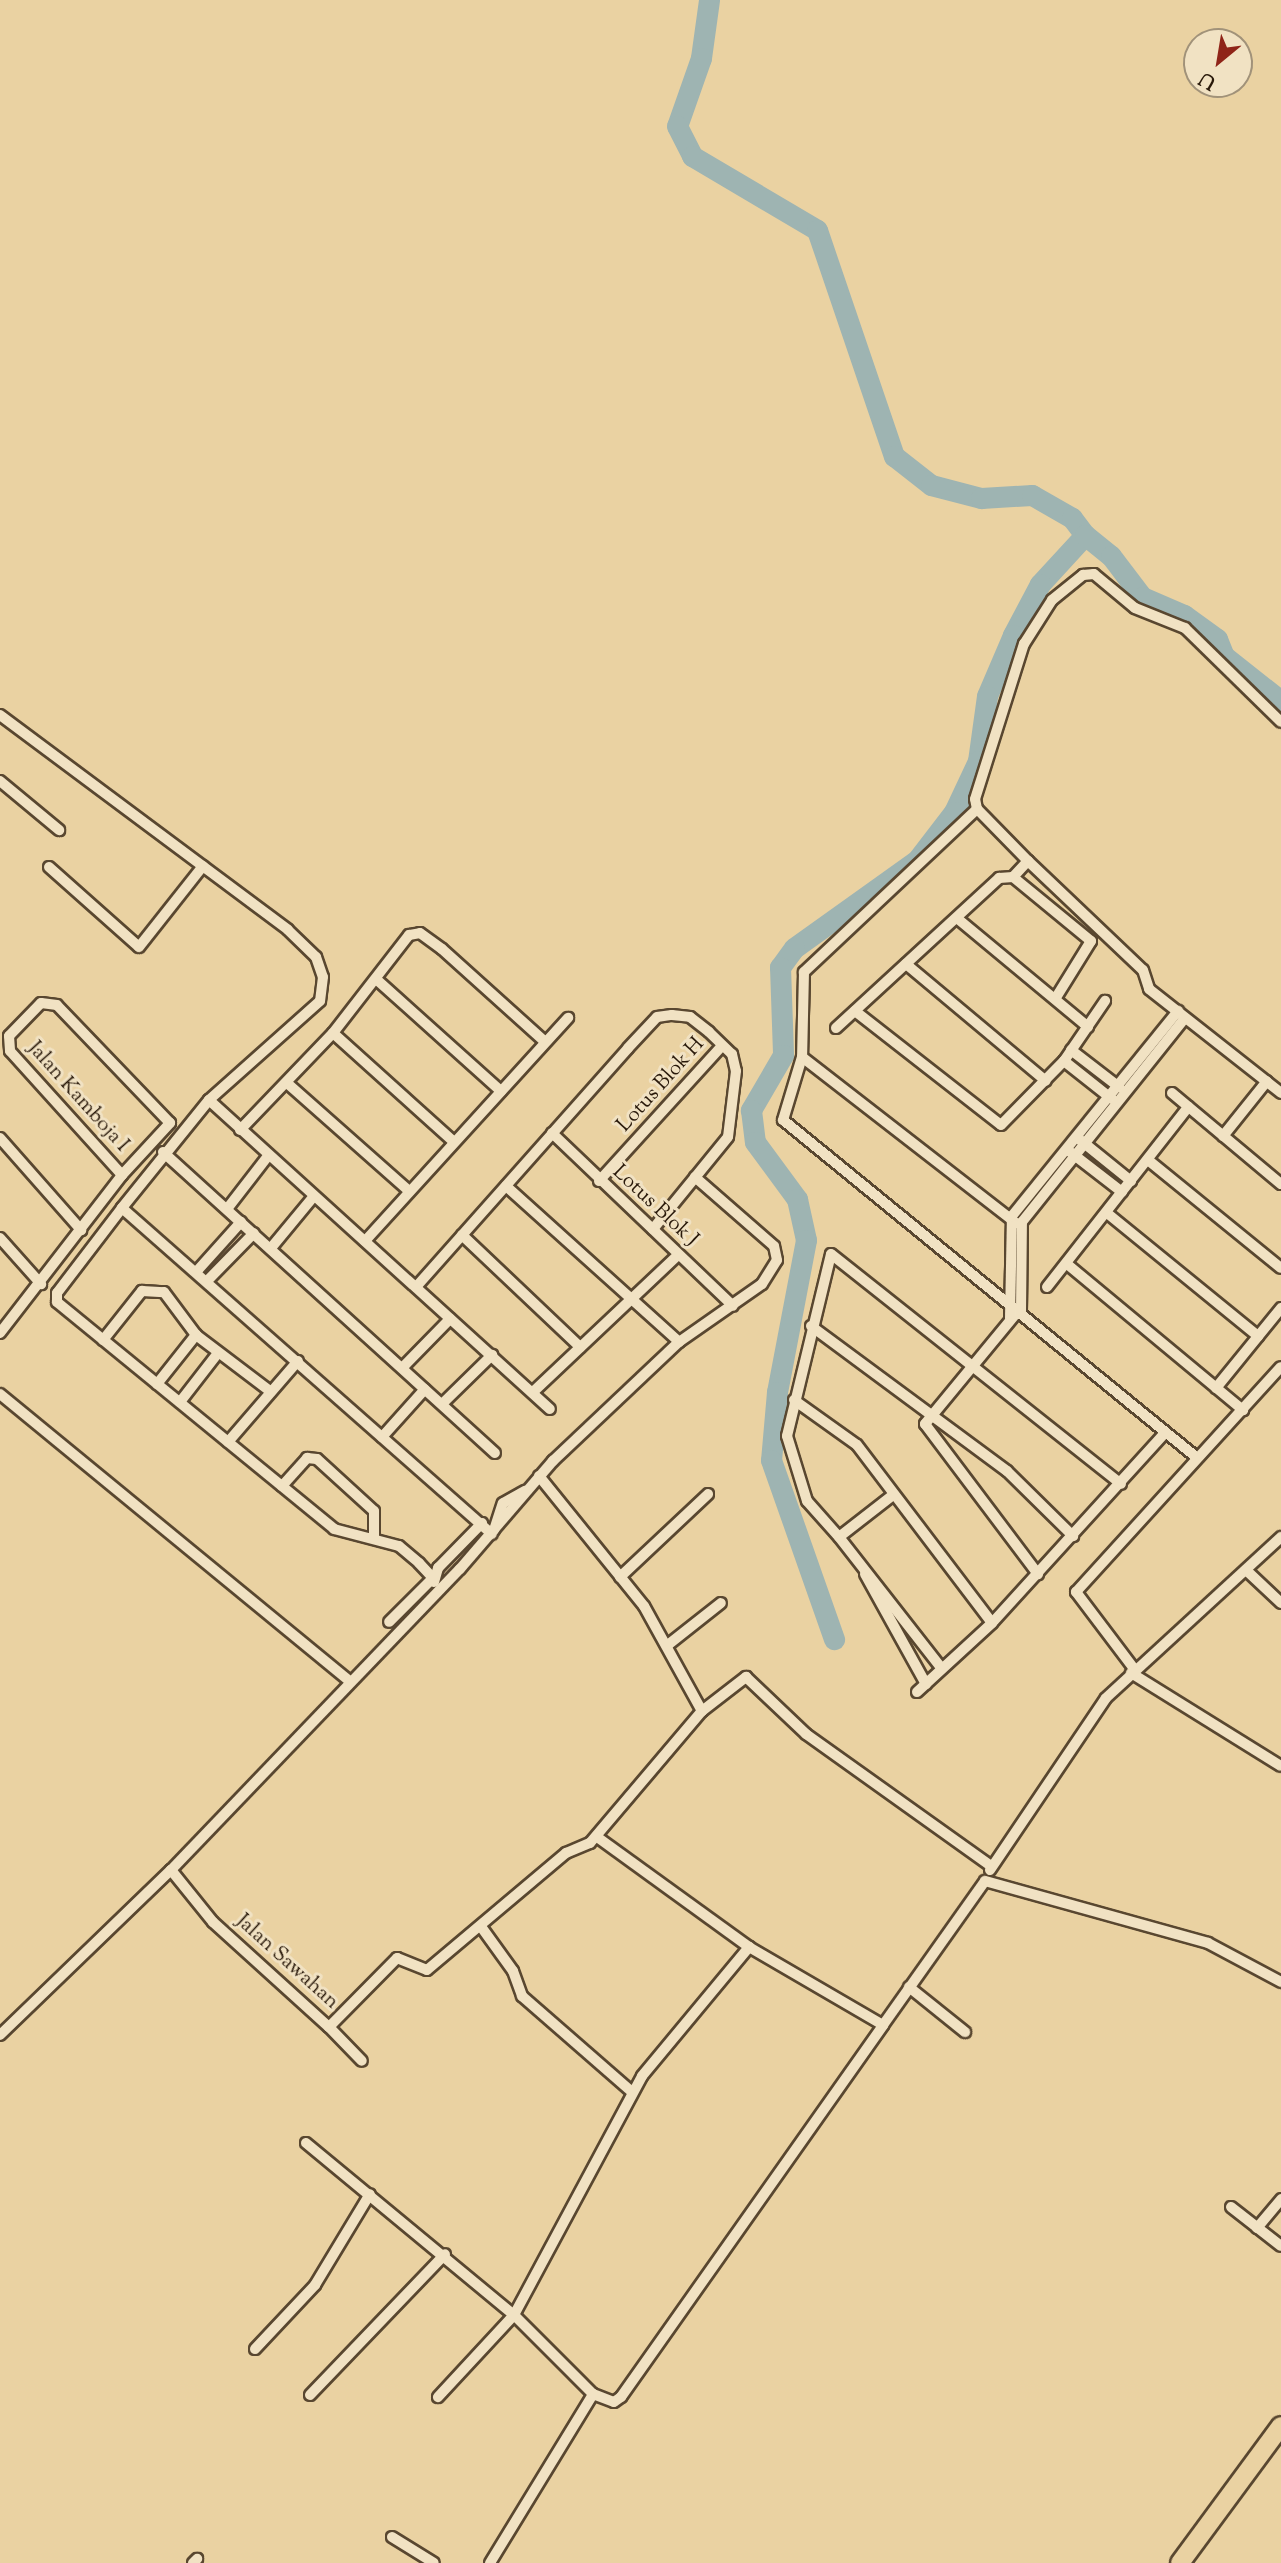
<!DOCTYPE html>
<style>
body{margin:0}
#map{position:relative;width:1281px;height:2563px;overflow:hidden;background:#ead2a2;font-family:"Sorts Mill Goudy",serif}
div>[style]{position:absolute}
.river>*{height:21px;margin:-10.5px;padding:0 10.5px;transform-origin:10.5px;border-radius:10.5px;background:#9eb4b2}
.roads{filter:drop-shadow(2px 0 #594730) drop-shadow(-2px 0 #594730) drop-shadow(0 2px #594730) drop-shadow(0 -2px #594730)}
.street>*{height:10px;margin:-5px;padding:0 5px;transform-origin:5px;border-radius:5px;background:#f1e2c3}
.primary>*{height:18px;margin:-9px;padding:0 9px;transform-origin:9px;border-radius:9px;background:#ead2a2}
span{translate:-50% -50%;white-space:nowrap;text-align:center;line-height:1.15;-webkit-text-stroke:6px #f1e2c3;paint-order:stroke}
.street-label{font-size:21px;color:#29190a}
.north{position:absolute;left:1183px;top:28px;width:70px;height:70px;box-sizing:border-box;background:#f1e2c3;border:2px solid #a19279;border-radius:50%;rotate:210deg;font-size:19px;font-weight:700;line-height:28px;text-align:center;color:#29190a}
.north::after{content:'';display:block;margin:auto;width:24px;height:32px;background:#8f2418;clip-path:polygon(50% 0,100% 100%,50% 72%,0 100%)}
</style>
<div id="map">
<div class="river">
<i style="left:709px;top:0;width:59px;rotate:97.9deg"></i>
<i style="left:701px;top:58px;width:72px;rotate:109.4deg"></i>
<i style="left:677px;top:126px;width:34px;rotate:63deg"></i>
<i style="left:692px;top:156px;width:145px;rotate:30.6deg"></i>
<i style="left:817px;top:230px;width:239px;rotate:71.2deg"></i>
<i style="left:894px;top:456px;width:47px;rotate:38.1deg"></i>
<i style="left:931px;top:485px;width:52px;rotate:14.6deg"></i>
<i style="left:981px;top:498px;width:51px;rotate:-3.4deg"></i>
<i style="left:1032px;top:495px;width:46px;rotate:29.9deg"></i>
<i style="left:1072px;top:518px;width:21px;rotate:53deg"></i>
<i style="left:1085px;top:535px;width:67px;rotate:132.6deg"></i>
<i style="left:1040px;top:584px;width:58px;rotate:117.9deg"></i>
<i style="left:1013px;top:635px;width:66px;rotate:113.1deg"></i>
<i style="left:987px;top:696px;width:66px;rotate:97.9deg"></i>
<i style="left:978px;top:761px;width:56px;rotate:115.2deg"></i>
<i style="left:954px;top:812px;width:61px;rotate:127.6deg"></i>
<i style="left:917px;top:860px;width:151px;rotate:144.4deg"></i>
<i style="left:794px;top:948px;width:24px;rotate:126deg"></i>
<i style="left:780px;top:967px;width:88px;rotate:88deg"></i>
<i style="left:783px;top:1055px;width:64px;rotate:120.2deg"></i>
<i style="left:751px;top:1110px;width:32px;rotate:83deg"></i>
<i style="left:755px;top:1142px;width:71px;rotate:53.6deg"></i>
<i style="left:797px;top:1199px;width:42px;rotate:77.6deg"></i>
<i style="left:806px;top:1240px;width:155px;rotate:100.8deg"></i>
<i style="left:777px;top:1392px;width:68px;rotate:95deg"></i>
<i style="left:771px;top:1460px;width:190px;rotate:70.6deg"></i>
<i style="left:1085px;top:535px;width:33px;rotate:39deg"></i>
<i style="left:1111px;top:556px;width:51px;rotate:52.9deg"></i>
<i style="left:1142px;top:597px;width:46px;rotate:23.2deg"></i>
<i style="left:1184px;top:615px;width:41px;rotate:36deg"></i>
<i style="left:1217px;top:639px;width:18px;rotate:68deg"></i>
<i style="left:1224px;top:656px;width:73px;rotate:38.3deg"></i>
</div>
<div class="roads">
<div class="street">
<i style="left:0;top:715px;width:359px;rotate:36.7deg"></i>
<i style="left:288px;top:930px;width:39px;rotate:44deg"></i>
<i style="left:316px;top:957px;width:21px;rotate:71deg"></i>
<i style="left:323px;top:977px;width:24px;rotate:97deg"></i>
<i style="left:320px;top:1001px;width:149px;rotate:138.3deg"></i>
<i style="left:209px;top:1100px;width:139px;rotate:128.9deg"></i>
<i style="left:122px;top:1208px;width:493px;rotate:41.4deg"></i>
<i style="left:0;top:781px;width:77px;rotate:39.7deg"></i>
<i style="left:977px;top:809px;width:238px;rotate:136.7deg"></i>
<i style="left:804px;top:972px;width:85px;rotate:91.3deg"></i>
<i style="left:802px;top:1057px;width:66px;rotate:106.8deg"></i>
<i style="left:783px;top:1120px;width:533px;rotate:39.21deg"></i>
<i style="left:1028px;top:861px;width:158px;rotate:43.5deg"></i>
<i style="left:1143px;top:970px;width:20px;rotate:72deg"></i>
<i style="left:1149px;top:989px;width:168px;rotate:38.2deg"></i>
<i style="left:49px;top:867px;width:120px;rotate:41.6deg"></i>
<i style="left:139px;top:947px;width:103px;rotate:-51.7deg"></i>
<i style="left:1013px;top:877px;width:22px;rotate:-47deg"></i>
<i style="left:1028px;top:861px;width:73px;rotate:-134.4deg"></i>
<i style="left:977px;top:809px;width:10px;rotate:-101deg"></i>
<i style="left:975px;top:799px;width:163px;rotate:-72.5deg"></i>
<i style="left:1024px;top:644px;width:52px;rotate:-57.5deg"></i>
<i style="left:1052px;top:600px;width:40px;rotate:-39deg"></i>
<i style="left:1083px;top:575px;width:11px;rotate:-5deg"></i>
<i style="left:1094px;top:574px;width:53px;rotate:39.7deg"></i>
<i style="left:1135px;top:608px;width:54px;rotate:21.8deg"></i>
<i style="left:1185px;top:628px;width:134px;rotate:44.4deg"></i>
<i style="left:958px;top:919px;width:169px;rotate:39.7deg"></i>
<i style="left:906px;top:964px;width:182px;rotate:39.9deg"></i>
<i style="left:376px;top:979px;width:168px;rotate:41.9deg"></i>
<i style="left:855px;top:1011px;width:185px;rotate:38deg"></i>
<i style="left:1001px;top:1125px;width:90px;rotate:-45.5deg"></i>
<i style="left:1064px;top:1061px;width:73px;rotate:-55.7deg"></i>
<i style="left:836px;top:1028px;width:222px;rotate:-42.6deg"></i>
<i style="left:999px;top:878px;width:14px;rotate:-4deg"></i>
<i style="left:1013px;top:877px;width:101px;rotate:39.4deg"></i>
<i style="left:1091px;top:941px;width:68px;rotate:121.8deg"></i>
<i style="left:333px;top:1033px;width:161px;rotate:42deg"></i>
<i style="left:1071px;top:1050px;width:61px;rotate:37.6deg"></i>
<i style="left:802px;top:1057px;width:271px;rotate:37.8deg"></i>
<i style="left:1064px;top:1061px;width:61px;rotate:38.4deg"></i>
<i style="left:287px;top:1083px;width:163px;rotate:41.5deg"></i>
<i style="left:1172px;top:1093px;width:142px;rotate:39.9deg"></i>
<i style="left:209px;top:1100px;width:460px;rotate:42.2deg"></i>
<i style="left:240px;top:1130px;width:134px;rotate:-46.2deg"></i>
<i style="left:333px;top:1033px;width:124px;rotate:-52.2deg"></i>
<i style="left:409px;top:935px;width:11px;rotate:-10deg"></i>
<i style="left:420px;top:933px;width:27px;rotate:36deg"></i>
<i style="left:442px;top:949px;width:136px;rotate:42deg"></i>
<i style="left:552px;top:1133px;width:250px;rotate:43.7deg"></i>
<i style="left:1223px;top:1136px;width:70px;rotate:-51.3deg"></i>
<i style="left:0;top:1138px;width:123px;rotate:48.6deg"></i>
<i style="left:1079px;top:1139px;width:67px;rotate:38.9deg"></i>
<i style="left:1069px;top:1151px;width:67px;rotate:37.7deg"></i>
<i style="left:163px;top:1152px;width:448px;rotate:42.2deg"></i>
<i style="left:1148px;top:1160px;width:171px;rotate:39.1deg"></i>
<i style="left:599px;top:1181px;width:183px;rotate:-47.7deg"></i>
<i style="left:506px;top:1186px;width:233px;rotate:42deg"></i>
<i style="left:122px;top:1208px;width:107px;rotate:127.4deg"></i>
<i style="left:57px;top:1293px;width:9px;rotate:90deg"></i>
<i style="left:57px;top:1302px;width:358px;rotate:39.3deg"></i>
<i style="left:334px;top:1529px;width:67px;rotate:14.7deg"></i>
<i style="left:399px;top:1546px;width:26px;rotate:40deg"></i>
<i style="left:419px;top:1563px;width:21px;rotate:47deg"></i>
<i style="left:433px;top:1578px;width:62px;rotate:135deg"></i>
<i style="left:227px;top:1209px;width:67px;rotate:-52.3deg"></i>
<i style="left:1107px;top:1213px;width:195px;rotate:39.2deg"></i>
<i style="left:462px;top:1235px;width:163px;rotate:43.5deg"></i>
<i style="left:0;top:1238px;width:62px;rotate:48.3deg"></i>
<i style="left:365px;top:1241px;width:302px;rotate:-47.7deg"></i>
<i style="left:271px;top:1248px;width:67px;rotate:-50.4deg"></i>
<i style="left:1067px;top:1264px;width:229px;rotate:39.7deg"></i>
<i style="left:197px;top:1271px;width:66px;rotate:-48.1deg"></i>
<i style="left:209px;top:1279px;width:64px;rotate:-45.6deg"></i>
<i style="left:416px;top:1287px;width:319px;rotate:-48.4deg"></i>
<i style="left:628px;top:1048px;width:42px;rotate:-46.9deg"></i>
<i style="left:657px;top:1017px;width:15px;rotate:-8deg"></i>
<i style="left:672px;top:1015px;width:18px;rotate:6deg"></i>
<i style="left:690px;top:1017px;width:24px;rotate:38deg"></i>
<i style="left:709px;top:1032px;width:32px;rotate:44deg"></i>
<i style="left:732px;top:1054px;width:17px;rotate:77deg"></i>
<i style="left:736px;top:1071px;width:66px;rotate:96.9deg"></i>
<i style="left:728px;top:1137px;width:119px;rotate:129.2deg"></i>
<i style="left:1047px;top:1287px;width:229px;rotate:-51.9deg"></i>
<i style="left:1021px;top:1311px;width:89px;rotate:-89.4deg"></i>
<i style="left:1022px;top:1222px;width:261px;rotate:-51.4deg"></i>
<i style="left:1014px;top:1316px;width:140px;rotate:129.5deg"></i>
<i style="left:925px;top:1424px;width:188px;rotate:53deg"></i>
<i style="left:1010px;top:1318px;width:102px;rotate:-88.9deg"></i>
<i style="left:1012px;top:1216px;width:264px;rotate:-51deg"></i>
<i style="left:811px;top:1326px;width:244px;rotate:36.5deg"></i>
<i style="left:1007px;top:1471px;width:93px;rotate:44.6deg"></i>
<i style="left:0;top:1333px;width:200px;rotate:-52.3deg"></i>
<i style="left:122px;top:1175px;width:71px;rotate:-47.3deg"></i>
<i style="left:170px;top:1123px;width:163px;rotate:-133.8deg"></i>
<i style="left:57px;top:1005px;width:16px;rotate:-173deg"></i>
<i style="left:41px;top:1003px;width:46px;rotate:134.1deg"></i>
<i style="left:9px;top:1036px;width:15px;rotate:86deg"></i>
<i style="left:10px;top:1051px;width:167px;rotate:47.9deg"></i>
<i style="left:103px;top:1340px;width:63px;rotate:-51.5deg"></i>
<i style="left:142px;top:1291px;width:22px;rotate:3deg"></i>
<i style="left:164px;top:1292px;width:54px;rotate:53.3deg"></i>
<i style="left:196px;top:1335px;width:94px;rotate:37.2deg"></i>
<i style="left:404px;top:1366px;width:66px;rotate:-45.6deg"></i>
<i style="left:157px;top:1384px;width:63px;rotate:-51.5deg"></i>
<i style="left:1216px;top:1388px;width:103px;rotate:-50.9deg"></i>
<i style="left:533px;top:1392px;width:199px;rotate:-43.4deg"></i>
<i style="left:0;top:1394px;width:453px;rotate:39.4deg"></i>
<i style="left:794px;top:1400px;width:77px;rotate:35.5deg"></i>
<i style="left:857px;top:1445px;width:223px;rotate:52.8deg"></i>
<i style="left:180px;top:1402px;width:62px;rotate:-52.2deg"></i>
<i style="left:443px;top:1403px;width:69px;rotate:-44.4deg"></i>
<i style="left:382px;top:1437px;width:64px;rotate:-48.1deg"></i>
<i style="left:228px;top:1442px;width:107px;rotate:-49.2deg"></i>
<i style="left:539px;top:1476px;width:167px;rotate:51.1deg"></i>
<i style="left:644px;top:1606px;width:120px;rotate:61.1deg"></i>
<i style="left:282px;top:1486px;width:38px;rotate:-48deg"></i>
<i style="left:307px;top:1458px;width:10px;rotate:6deg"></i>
<i style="left:317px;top:1459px;width:77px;rotate:42.4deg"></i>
<i style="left:374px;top:1511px;width:26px;rotate:90deg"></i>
<i style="left:893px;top:1495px;width:68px;rotate:142.1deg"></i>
<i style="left:839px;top:1537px;width:167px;rotate:52deg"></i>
<i style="left:494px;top:1530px;width:28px;rotate:-72deg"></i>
<i style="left:503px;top:1503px;width:25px;rotate:-29deg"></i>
<i style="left:839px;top:1537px;width:48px;rotate:-131.6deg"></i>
<i style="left:807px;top:1501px;width:68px;rotate:-107.1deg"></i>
<i style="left:787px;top:1436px;width:187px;rotate:-76.4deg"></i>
<i style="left:831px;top:1254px;width:370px;rotate:38.4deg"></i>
<i style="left:1246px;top:1570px;width:48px;rotate:43.3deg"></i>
<i style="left:865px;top:1574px;width:126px;rotate:61deg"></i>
<i style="left:620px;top:1577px;width:121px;rotate:-43.3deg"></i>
<i style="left:434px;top:1582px;width:15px;rotate:-74deg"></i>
<i style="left:438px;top:1568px;width:63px;rotate:-45.6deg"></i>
<i style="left:669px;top:1644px;width:66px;rotate:-38.3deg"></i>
<i style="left:1135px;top:1670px;width:98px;rotate:-127.1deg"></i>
<i style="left:1076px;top:1592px;width:304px;rotate:-47.7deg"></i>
<i style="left:1131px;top:1673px;width:176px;rotate:31.8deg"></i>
<i style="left:917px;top:1692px;width:102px;rotate:-42.6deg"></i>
<i style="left:992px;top:1623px;width:257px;rotate:-47.7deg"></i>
<i style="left:597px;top:1837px;width:188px;rotate:35.9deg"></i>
<i style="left:171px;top:1870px;width:67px;rotate:51.1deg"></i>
<i style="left:213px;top:1922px;width:156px;rotate:42.2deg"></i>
<i style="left:329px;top:2027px;width:97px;rotate:-45.4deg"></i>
<i style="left:397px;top:1958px;width:32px;rotate:22deg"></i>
<i style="left:427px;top:1970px;width:182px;rotate:-40.1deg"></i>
<i style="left:566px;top:1853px;width:26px;rotate:-23deg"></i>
<i style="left:590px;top:1843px;width:173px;rotate:-49.7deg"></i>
<i style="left:702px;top:1711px;width:56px;rotate:-37.7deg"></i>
<i style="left:746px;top:1677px;width:83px;rotate:43.5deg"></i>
<i style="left:806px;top:1734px;width:227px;rotate:35.5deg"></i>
<i style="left:990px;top:1870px;width:207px;rotate:-56deg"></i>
<i style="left:1106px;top:1698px;width:238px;rotate:-42.6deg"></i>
<i style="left:482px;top:1928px;width:53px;rotate:54.2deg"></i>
<i style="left:513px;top:1971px;width:27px;rotate:70deg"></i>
<i style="left:522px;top:1996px;width:146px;rotate:41.1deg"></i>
<i style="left:909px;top:1987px;width:72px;rotate:38.8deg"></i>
<i style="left:329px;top:2027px;width:47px;rotate:45.9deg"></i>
<i style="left:0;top:2035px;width:238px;rotate:-44deg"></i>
<i style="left:171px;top:1870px;width:417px;rotate:-46.2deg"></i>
<i style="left:460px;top:1569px;width:143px;rotate:-49.3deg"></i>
<i style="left:553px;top:1461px;width:173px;rotate:-43.4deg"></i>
<i style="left:679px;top:1342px;width:101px;rotate:-34.9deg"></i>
<i style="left:762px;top:1284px;width:28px;rotate:-58deg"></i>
<i style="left:777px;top:1260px;width:14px;rotate:-102deg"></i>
<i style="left:774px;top:1246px;width:105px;rotate:-138.9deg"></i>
<i style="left:306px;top:2143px;width:270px;rotate:39.6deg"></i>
<i style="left:514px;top:2315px;width:112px;rotate:132.8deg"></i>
<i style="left:1231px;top:2207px;width:63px;rotate:38deg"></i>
<i style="left:1257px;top:2228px;width:38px;rotate:-50deg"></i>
<i style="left:255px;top:2349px;width:88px;rotate:-46.8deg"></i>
<i style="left:315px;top:2285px;width:106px;rotate:-58.9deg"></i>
<i style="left:593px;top:2394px;width:22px;rotate:21deg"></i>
<i style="left:614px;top:2402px;width:9px;rotate:-36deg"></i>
<i style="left:621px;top:2397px;width:455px;rotate:-54.8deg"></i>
<i style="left:310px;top:2395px;width:195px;rotate:-46.2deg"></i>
<i style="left:392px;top:2537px;width:49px;rotate:31.8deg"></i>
<i style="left:193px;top:2563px;width:6px;rotate:-45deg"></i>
<i style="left:490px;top:2563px;width:198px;rotate:-58.6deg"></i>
<i style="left:593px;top:2394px;width:112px;rotate:-135deg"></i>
<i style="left:514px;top:2315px;width:271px;rotate:-61.8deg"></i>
<i style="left:642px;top:2076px;width:168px;rotate:-50.3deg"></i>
<i style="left:749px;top:1947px;width:155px;rotate:30.2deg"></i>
<i style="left:883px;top:2025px;width:176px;rotate:-54.7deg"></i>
<i style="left:985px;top:1881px;width:231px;rotate:15.5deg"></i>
<i style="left:1208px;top:1943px;width:83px;rotate:28.1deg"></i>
</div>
<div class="primary">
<i style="left:1180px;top:2563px;width:170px;rotate:-53.6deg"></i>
</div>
</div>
<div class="street-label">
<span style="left:661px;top:1085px;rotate:-48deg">Lotus Blok H</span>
<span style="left:78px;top:1097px;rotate:48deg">Jalan Kamboja I</span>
<span style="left:655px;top:1206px;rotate:43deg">Lotus Blok J</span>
<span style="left:287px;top:1962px;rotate:42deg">Jalan Sawahan</span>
</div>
<div class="north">U</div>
</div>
